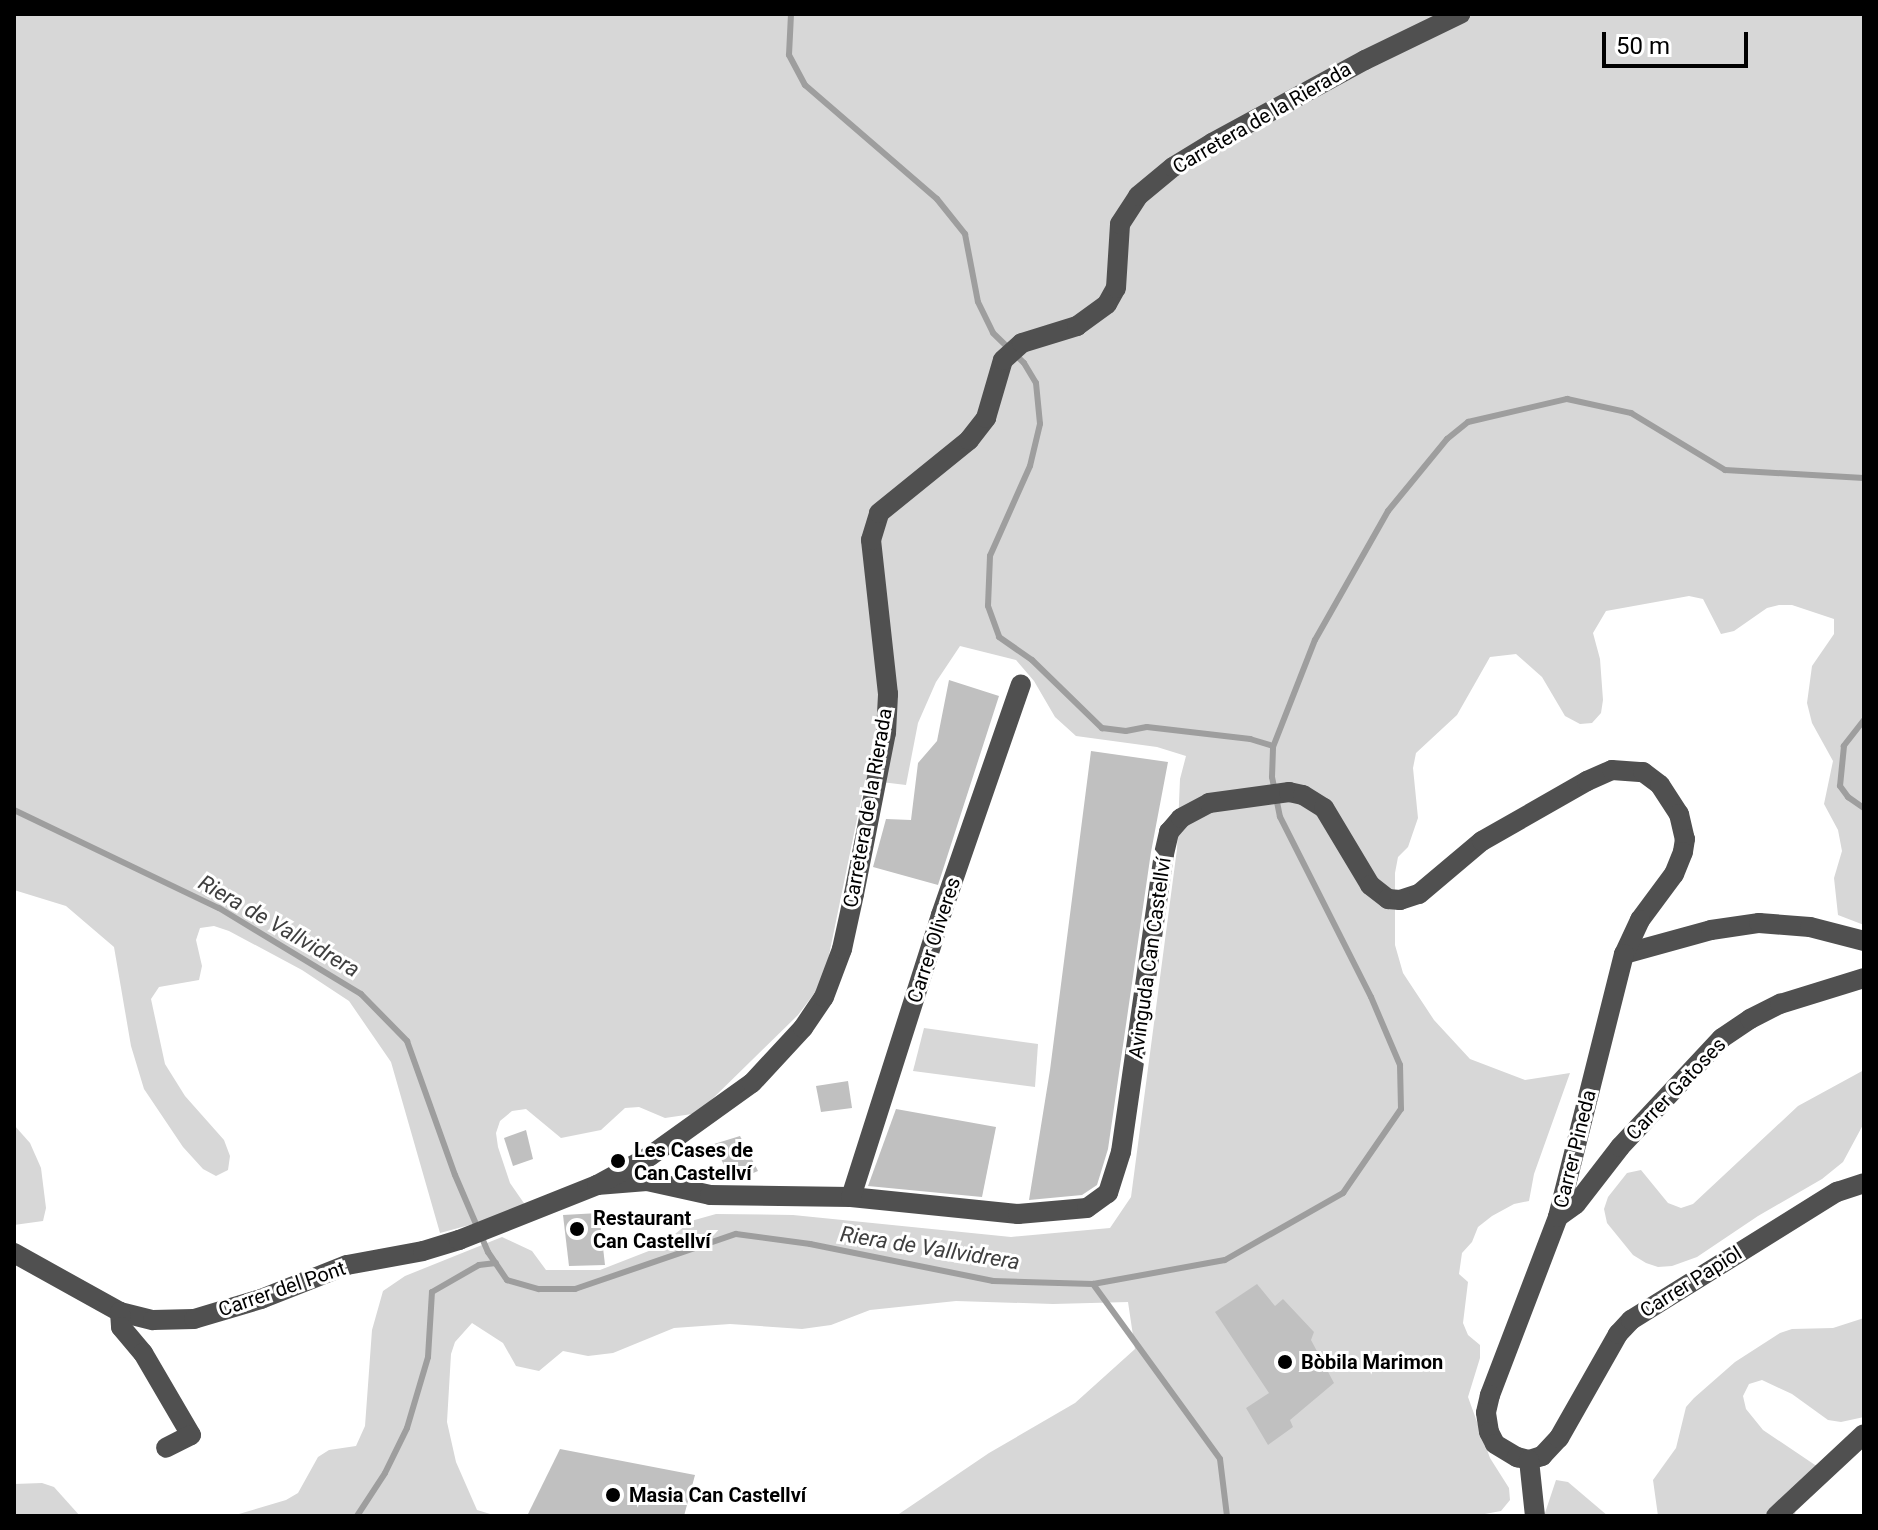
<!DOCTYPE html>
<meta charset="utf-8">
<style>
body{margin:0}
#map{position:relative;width:1878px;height:1530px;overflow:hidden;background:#fff;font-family:Roboto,sans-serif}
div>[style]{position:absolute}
.green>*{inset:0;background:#d7d7d7}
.stream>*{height:6px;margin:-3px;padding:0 3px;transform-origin:3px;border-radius:3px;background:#9e9e9e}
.building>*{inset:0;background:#c0c0c0}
.minor>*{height:20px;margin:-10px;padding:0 10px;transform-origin:10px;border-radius:10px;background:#505050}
.dots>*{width:22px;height:22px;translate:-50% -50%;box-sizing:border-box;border:4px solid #fff;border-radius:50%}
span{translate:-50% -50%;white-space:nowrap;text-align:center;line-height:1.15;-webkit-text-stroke:6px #fff;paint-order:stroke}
.street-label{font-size:20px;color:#000}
.poi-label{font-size:20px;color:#000;font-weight:700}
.left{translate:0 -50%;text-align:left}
.water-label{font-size:22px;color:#3f3f3f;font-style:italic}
.frame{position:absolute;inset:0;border:16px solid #000;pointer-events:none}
.scale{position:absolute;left:1602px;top:32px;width:146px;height:36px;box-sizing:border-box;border:4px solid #000;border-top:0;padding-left:10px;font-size:24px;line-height:28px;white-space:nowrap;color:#000;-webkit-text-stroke:6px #fff;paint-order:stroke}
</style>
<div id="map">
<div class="green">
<i style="clip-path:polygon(14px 14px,1864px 14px,1864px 925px,1838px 915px,1834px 878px,1842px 851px,1838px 830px,1824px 804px,1833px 761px,1812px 723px,1807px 703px,1812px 666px,1834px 634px,1834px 619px,1792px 605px,1779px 605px,1767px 608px,1734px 631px,1721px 634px,1703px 599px,1689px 596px,1606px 611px,1593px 633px,1600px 659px,1603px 700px,1601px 713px,1592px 723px,1580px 724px,1565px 716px,1542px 677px,1516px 654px,1490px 657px,1457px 715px,1416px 753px,1413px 768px,1418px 818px,1408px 847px,1398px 857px,1395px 873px,1395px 945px,1403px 973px,1434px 1020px,1470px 1059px,1525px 1080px,1570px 1073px,1534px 1174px,1529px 1201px,1514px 1204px,1492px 1216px,1478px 1227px,1472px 1242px,1462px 1253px,1459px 1274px,1468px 1282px,1463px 1323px,1468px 1335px,1480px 1345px,1480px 1358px,1468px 1397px,1490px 1458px,1509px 1488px,1510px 1500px,1501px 1511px,1474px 1516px,896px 1516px,989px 1453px,1075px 1403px,1135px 1349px,1128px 1302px,1053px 1304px,956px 1301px,870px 1310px,831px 1325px,802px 1329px,730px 1324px,674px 1328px,613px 1353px,588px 1356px,563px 1351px,539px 1371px,516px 1366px,503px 1343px,472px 1323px,455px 1342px,451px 1354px,447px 1422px,456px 1462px,477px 1510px,497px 1516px,232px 1516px,286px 1500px,298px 1493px,318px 1457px,329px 1450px,356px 1446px,365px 1426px,372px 1330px,383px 1291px,405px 1276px,502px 1237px,532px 1251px,546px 1270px,600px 1270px,659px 1247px,691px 1221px,716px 1214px,793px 1215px,1011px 1237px,1110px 1228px,1131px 1197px,1177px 849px,1180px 779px,1186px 756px,1157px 747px,1076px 736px,1055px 717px,1034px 681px,1016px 660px,960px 646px,936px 682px,918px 723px,906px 785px,865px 780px,827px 965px,816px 991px,798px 1015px,703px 1108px,692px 1114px,665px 1118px,639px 1107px,625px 1108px,601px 1130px,561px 1138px,526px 1109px,512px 1111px,500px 1121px,496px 1133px,498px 1147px,510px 1183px,528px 1209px,440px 1233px,391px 1062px,349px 1001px,302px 970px,229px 931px,214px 926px,200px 928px,196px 940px,202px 966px,199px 980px,159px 987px,151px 999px,165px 1064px,185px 1096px,224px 1140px,230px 1156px,228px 1170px,216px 1176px,203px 1169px,183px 1147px,144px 1089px,131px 1046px,114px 947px,66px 906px,14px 890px)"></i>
<i style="clip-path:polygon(924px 1028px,1038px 1044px,1035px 1087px,913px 1071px)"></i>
<i style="clip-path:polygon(1864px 1070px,1864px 1123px,1843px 1162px,1822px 1179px,1758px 1216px,1697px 1257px,1672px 1266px,1658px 1267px,1646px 1263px,1633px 1255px,1607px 1223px,1604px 1209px,1608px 1197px,1627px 1173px,1641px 1170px,1668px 1203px,1681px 1208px,1693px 1204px,1798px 1106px)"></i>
<i style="clip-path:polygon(14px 1125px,30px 1143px,41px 1168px,46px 1208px,43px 1221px,14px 1225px)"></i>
<i style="clip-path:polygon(1864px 1318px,1864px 1417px,1841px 1422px,1828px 1420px,1792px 1394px,1762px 1380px,1749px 1384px,1743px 1396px,1746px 1409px,1763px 1430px,1818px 1467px,1796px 1505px,1795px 1516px,1658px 1516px,1653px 1480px,1676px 1448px,1686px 1407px,1694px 1398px,1735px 1362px,1780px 1333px,1792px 1329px,1833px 1328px)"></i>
<i style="clip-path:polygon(1556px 1480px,1568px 1482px,1608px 1516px,1544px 1516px)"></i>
<i style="clip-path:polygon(42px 1483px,54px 1487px,80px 1516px,14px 1516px,14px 1484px)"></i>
</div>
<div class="stream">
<i style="left:791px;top:14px;width:41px;rotate:92.8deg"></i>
<i style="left:789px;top:55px;width:34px;rotate:62deg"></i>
<i style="left:805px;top:85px;width:174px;rotate:40.8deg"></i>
<i style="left:937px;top:199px;width:45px;rotate:51.3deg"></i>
<i style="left:965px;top:234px;width:69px;rotate:79.2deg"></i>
<i style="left:978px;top:302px;width:34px;rotate:64deg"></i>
<i style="left:993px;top:333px;width:43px;rotate:44.1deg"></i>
<i style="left:1024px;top:363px;width:23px;rotate:59deg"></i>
<i style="left:1036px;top:383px;width:41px;rotate:84.4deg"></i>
<i style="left:1040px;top:424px;width:43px;rotate:103.4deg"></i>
<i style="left:1030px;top:466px;width:98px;rotate:114deg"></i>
<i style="left:990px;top:556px;width:50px;rotate:92.3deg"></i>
<i style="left:988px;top:606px;width:33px;rotate:70deg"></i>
<i style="left:999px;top:637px;width:40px;rotate:34.9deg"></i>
<i style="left:1032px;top:660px;width:98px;rotate:44.2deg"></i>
<i style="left:1102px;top:728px;width:24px;rotate:7deg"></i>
<i style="left:1126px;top:731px;width:21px;rotate:-11deg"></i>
<i style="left:1147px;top:727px;width:104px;rotate:6.6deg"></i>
<i style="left:1250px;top:739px;width:24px;rotate:17deg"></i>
<i style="left:1864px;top:720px;width:33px;rotate:128deg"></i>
<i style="left:1844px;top:746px;width:40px;rotate:95.7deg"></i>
<i style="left:1840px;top:786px;width:14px;rotate:54deg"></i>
<i style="left:1848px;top:797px;width:19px;rotate:35deg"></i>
<i style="left:14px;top:810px;width:227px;rotate:25.6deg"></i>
<i style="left:219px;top:908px;width:166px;rotate:31.2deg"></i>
<i style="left:361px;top:994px;width:66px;rotate:45.6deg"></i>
<i style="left:407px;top:1041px;width:142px;rotate:70.3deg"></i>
<i style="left:455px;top:1175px;width:84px;rotate:66.8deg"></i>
<i style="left:488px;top:1252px;width:34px;rotate:56deg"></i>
<i style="left:507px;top:1280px;width:33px;rotate:16deg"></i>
<i style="left:539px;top:1289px;width:36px"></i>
<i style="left:575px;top:1289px;width:170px;rotate:-18.9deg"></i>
<i style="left:736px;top:1234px;width:75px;rotate:7.7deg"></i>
<i style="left:810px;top:1244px;width:187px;rotate:11.4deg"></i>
<i style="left:993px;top:1281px;width:100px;rotate:1.7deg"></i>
<i style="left:1093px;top:1284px;width:134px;rotate:-10.3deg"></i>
<i style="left:1225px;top:1260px;width:136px;rotate:-29.6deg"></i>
<i style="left:1343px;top:1193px;width:102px;rotate:-55.4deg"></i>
<i style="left:1401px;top:1109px;width:44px;rotate:-91.3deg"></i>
<i style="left:1400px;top:1065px;width:74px;rotate:-113.1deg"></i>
<i style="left:1371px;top:997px;width:202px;rotate:-116.8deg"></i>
<i style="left:1280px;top:817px;width:41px;rotate:-101.3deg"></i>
<i style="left:1272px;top:777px;width:30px;rotate:-88deg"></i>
<i style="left:1273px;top:747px;width:115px;rotate:-68.6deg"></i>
<i style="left:1315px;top:640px;width:148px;rotate:-60.5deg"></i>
<i style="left:1388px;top:511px;width:93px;rotate:-50.7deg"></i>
<i style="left:1447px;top:439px;width:27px;rotate:-39deg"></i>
<i style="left:1468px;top:422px;width:102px;rotate:-13.1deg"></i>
<i style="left:1567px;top:399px;width:66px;rotate:12.3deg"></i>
<i style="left:1631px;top:413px;width:110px;rotate:31.2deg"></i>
<i style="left:1725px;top:470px;width:139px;rotate:3.3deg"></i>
<i style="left:1093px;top:1284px;width:216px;rotate:54deg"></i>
<i style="left:1220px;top:1459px;width:57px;rotate:83deg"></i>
<i style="left:357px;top:1516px;width:51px;rotate:-56.9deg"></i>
<i style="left:385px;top:1473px;width:50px;rotate:-63.9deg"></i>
<i style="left:407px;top:1428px;width:74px;rotate:-73.5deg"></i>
<i style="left:428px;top:1357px;width:65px;rotate:-86.5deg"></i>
<i style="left:432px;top:1292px;width:54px;rotate:-29.9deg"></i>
<i style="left:479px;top:1265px;width:17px;rotate:-7deg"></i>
</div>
<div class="building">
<i style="clip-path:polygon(949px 680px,999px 696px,938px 885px,873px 867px,886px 819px,911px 820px,918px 763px,937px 741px)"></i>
<i style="clip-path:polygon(1091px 751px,1168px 762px,1151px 852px,1108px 1149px,1097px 1185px,1082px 1195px,1029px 1200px,1050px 1070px)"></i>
<i style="clip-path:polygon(848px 1081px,852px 1108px,821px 1112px,816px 1086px)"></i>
<i style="clip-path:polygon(896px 1109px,996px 1127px,982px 1197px,868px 1186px)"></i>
<i style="clip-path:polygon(526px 1130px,533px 1159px,513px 1166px,504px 1138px)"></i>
<i style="clip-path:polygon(740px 1136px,758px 1171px,732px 1182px,714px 1144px)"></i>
<i style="clip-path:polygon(599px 1213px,605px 1265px,569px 1266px,563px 1215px)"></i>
<i style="clip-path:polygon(1257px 1284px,1275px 1306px,1283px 1299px,1314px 1332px,1311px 1340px,1334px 1383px,1290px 1420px,1293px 1427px,1268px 1445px,1246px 1408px,1269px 1393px,1215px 1312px)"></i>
<i style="clip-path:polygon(560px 1449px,695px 1475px,684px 1516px,527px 1516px)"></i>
</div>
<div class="minor">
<i style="left:1624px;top:954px;width:90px;rotate:-15.4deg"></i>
<i style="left:1711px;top:930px;width:49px;rotate:-8.3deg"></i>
<i style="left:1759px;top:923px;width:51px;rotate:4.5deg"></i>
<i style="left:1810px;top:927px;width:56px;rotate:14.5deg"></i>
<i style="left:597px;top:1185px;width:50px;rotate:-4.6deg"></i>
<i style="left:647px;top:1181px;width:65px;rotate:12.5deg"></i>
<i style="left:710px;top:1195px;width:141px;rotate:0.8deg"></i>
<i style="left:851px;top:1197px;width:168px;rotate:5.8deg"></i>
<i style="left:1018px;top:1214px;width:69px;rotate:-5deg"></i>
<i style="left:1087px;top:1208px;width:26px;rotate:-36deg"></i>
<i style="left:1108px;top:1193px;width:43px;rotate:-72.4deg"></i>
<i style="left:1121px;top:1152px;width:301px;rotate:-81.8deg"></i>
<i style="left:1164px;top:854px;width:23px;rotate:-77deg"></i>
<i style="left:1169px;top:832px;width:18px;rotate:-49deg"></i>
<i style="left:1181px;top:818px;width:32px;rotate:-28deg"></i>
<i style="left:1209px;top:803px;width:81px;rotate:-7.8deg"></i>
<i style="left:1289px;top:792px;width:14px;rotate:12deg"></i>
<i style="left:1303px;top:795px;width:25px;rotate:32deg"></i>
<i style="left:1324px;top:808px;width:90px;rotate:59.1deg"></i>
<i style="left:1370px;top:885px;width:23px;rotate:38deg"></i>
<i style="left:1388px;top:899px;width:12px;rotate:5deg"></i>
<i style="left:1400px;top:900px;width:20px;rotate:-18deg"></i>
<i style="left:1419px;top:894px;width:82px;rotate:-40.1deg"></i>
<i style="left:1482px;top:841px;width:121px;rotate:-29.7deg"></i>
<i style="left:1587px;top:781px;width:27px;rotate:-24deg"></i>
<i style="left:1612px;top:770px;width:31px;rotate:4deg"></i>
<i style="left:1643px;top:772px;width:21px;rotate:37deg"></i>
<i style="left:1660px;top:785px;width:35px;rotate:57deg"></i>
<i style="left:1679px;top:814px;width:26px;rotate:77deg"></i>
<i style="left:1685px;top:839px;width:13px;rotate:99deg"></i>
<i style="left:1683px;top:852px;width:24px;rotate:112deg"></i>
<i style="left:1674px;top:874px;width:57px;rotate:126.5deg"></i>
<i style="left:1640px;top:920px;width:38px;rotate:115deg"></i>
<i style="left:1624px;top:954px;width:271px;rotate:104.1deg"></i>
<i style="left:1558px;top:1217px;width:191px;rotate:110.9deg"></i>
<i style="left:1490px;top:1395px;width:18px;rotate:103deg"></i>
<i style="left:1486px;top:1413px;width:19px;rotate:81deg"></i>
<i style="left:1489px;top:1432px;width:13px;rotate:63deg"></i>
<i style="left:1495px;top:1444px;width:26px;rotate:31deg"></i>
<i style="left:1517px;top:1457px;width:12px;rotate:14deg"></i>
<i style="left:851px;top:1197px;width:296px;rotate:-72.3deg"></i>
<i style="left:941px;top:915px;width:244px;rotate:-70.9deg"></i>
<i style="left:1558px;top:1217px;width:22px;rotate:-36deg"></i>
<i style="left:1576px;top:1204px;width:72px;rotate:-52.3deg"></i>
<i style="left:1620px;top:1147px;width:149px;rotate:-46.9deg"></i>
<i style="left:1722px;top:1038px;width:34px;rotate:-34deg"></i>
<i style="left:1750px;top:1019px;width:34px;rotate:-27deg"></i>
<i style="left:1780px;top:1004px;width:88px;rotate:-17.2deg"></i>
<i style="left:14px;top:1253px;width:121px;rotate:29.1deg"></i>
<i style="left:120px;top:1312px;width:34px;rotate:14deg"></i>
<i style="left:153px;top:1320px;width:41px;rotate:-1.4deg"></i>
<i style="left:194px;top:1319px;width:70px;rotate:-16.6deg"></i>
<i style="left:261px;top:1299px;width:92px;rotate:-21.6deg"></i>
<i style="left:347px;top:1265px;width:77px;rotate:-10.4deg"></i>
<i style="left:423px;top:1251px;width:38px;rotate:-17deg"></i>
<i style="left:459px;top:1240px;width:149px;rotate:-21.7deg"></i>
<i style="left:597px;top:1185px;width:60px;rotate:-28.7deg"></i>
<i style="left:650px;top:1156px;width:125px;rotate:-35.6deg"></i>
<i style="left:752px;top:1083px;width:75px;rotate:-47.2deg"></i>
<i style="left:803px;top:1028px;width:37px;rotate:-56deg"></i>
<i style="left:824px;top:997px;width:51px;rotate:-69.4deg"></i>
<i style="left:842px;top:949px;width:56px;rotate:-77.7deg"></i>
<i style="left:854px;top:894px;width:164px;rotate:-78.8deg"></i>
<i style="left:886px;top:733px;width:39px;rotate:-87deg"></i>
<i style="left:888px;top:694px;width:155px;rotate:-96.3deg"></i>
<i style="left:871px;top:540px;width:28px;rotate:-73deg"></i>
<i style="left:879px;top:513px;width:116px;rotate:-39deg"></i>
<i style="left:969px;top:440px;width:28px;rotate:-52deg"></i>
<i style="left:986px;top:418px;width:60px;rotate:-73.7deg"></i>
<i style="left:1003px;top:360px;width:25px;rotate:-42deg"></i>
<i style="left:1022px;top:343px;width:58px;rotate:-17.2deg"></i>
<i style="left:1077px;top:326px;width:37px;rotate:-36deg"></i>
<i style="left:1107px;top:304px;width:18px;rotate:-61deg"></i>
<i style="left:1116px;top:288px;width:64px;rotate:-86.4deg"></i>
<i style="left:1120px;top:224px;width:33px;rotate:-57deg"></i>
<i style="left:1138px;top:196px;width:45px;rotate:-39.6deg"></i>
<i style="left:1173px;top:167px;width:46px;rotate:-31.6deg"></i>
<i style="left:1212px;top:143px;width:174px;rotate:-28.5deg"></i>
<i style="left:1365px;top:60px;width:106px;rotate:-25.8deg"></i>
<i style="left:120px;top:1312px;width:15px;rotate:86deg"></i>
<i style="left:121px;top:1327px;width:34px;rotate:50deg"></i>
<i style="left:143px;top:1353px;width:95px;rotate:59.7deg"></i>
<i style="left:191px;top:1435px;width:28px;rotate:153deg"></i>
<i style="left:1529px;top:1460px;width:14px;rotate:-17deg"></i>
<i style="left:1542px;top:1456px;width:25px;rotate:-47deg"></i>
<i style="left:1559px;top:1438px;width:120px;rotate:-60.4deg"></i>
<i style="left:1618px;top:1334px;width:19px;rotate:-47deg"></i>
<i style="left:1631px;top:1320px;width:243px;rotate:-31.9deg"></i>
<i style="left:1837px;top:1192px;width:28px;rotate:-18deg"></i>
<i style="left:1529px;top:1460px;width:56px;rotate:83.9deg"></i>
<i style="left:1776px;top:1516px;width:120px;rotate:-43deg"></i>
</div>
<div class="dots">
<i style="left:618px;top:1161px;background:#000"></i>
<i style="left:577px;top:1229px;background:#000"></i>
<i style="left:1285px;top:1362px;background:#000"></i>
<i style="left:613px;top:1495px;background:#000"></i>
</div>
<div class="street-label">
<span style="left:1262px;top:118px;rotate:-30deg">Carretera de la Rierada</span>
<span style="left:868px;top:808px;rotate:-80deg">Carretera de la Rierada</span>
<span style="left:934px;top:940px;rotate:-72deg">Carrer Oliveres</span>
<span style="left:1150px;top:958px;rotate:-82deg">Avinguda Can Castellví</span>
<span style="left:1676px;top:1089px;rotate:-46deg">Carrer Gatoses</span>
<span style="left:1575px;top:1149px;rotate:-76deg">Carrer Pineda</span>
<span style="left:1691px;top:1282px;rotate:-32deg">Carrer Papiol</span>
<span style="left:282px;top:1289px;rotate:-19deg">Carrer del Pont</span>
</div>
<div class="poi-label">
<span class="left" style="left:634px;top:1162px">Les Cases de<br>Can Castellví</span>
<span class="left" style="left:593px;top:1230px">Restaurant<br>Can Castellví</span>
<span class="left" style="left:1301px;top:1362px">Bòbila Marimon</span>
<span class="left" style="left:629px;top:1495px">Masia Can Castellví</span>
</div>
<div class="water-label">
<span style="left:279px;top:926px;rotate:30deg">Riera de Vallvidrera</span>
<span style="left:930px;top:1248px;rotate:9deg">Riera de Vallvidrera</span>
</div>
<div class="frame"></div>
<div class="scale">50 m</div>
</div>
